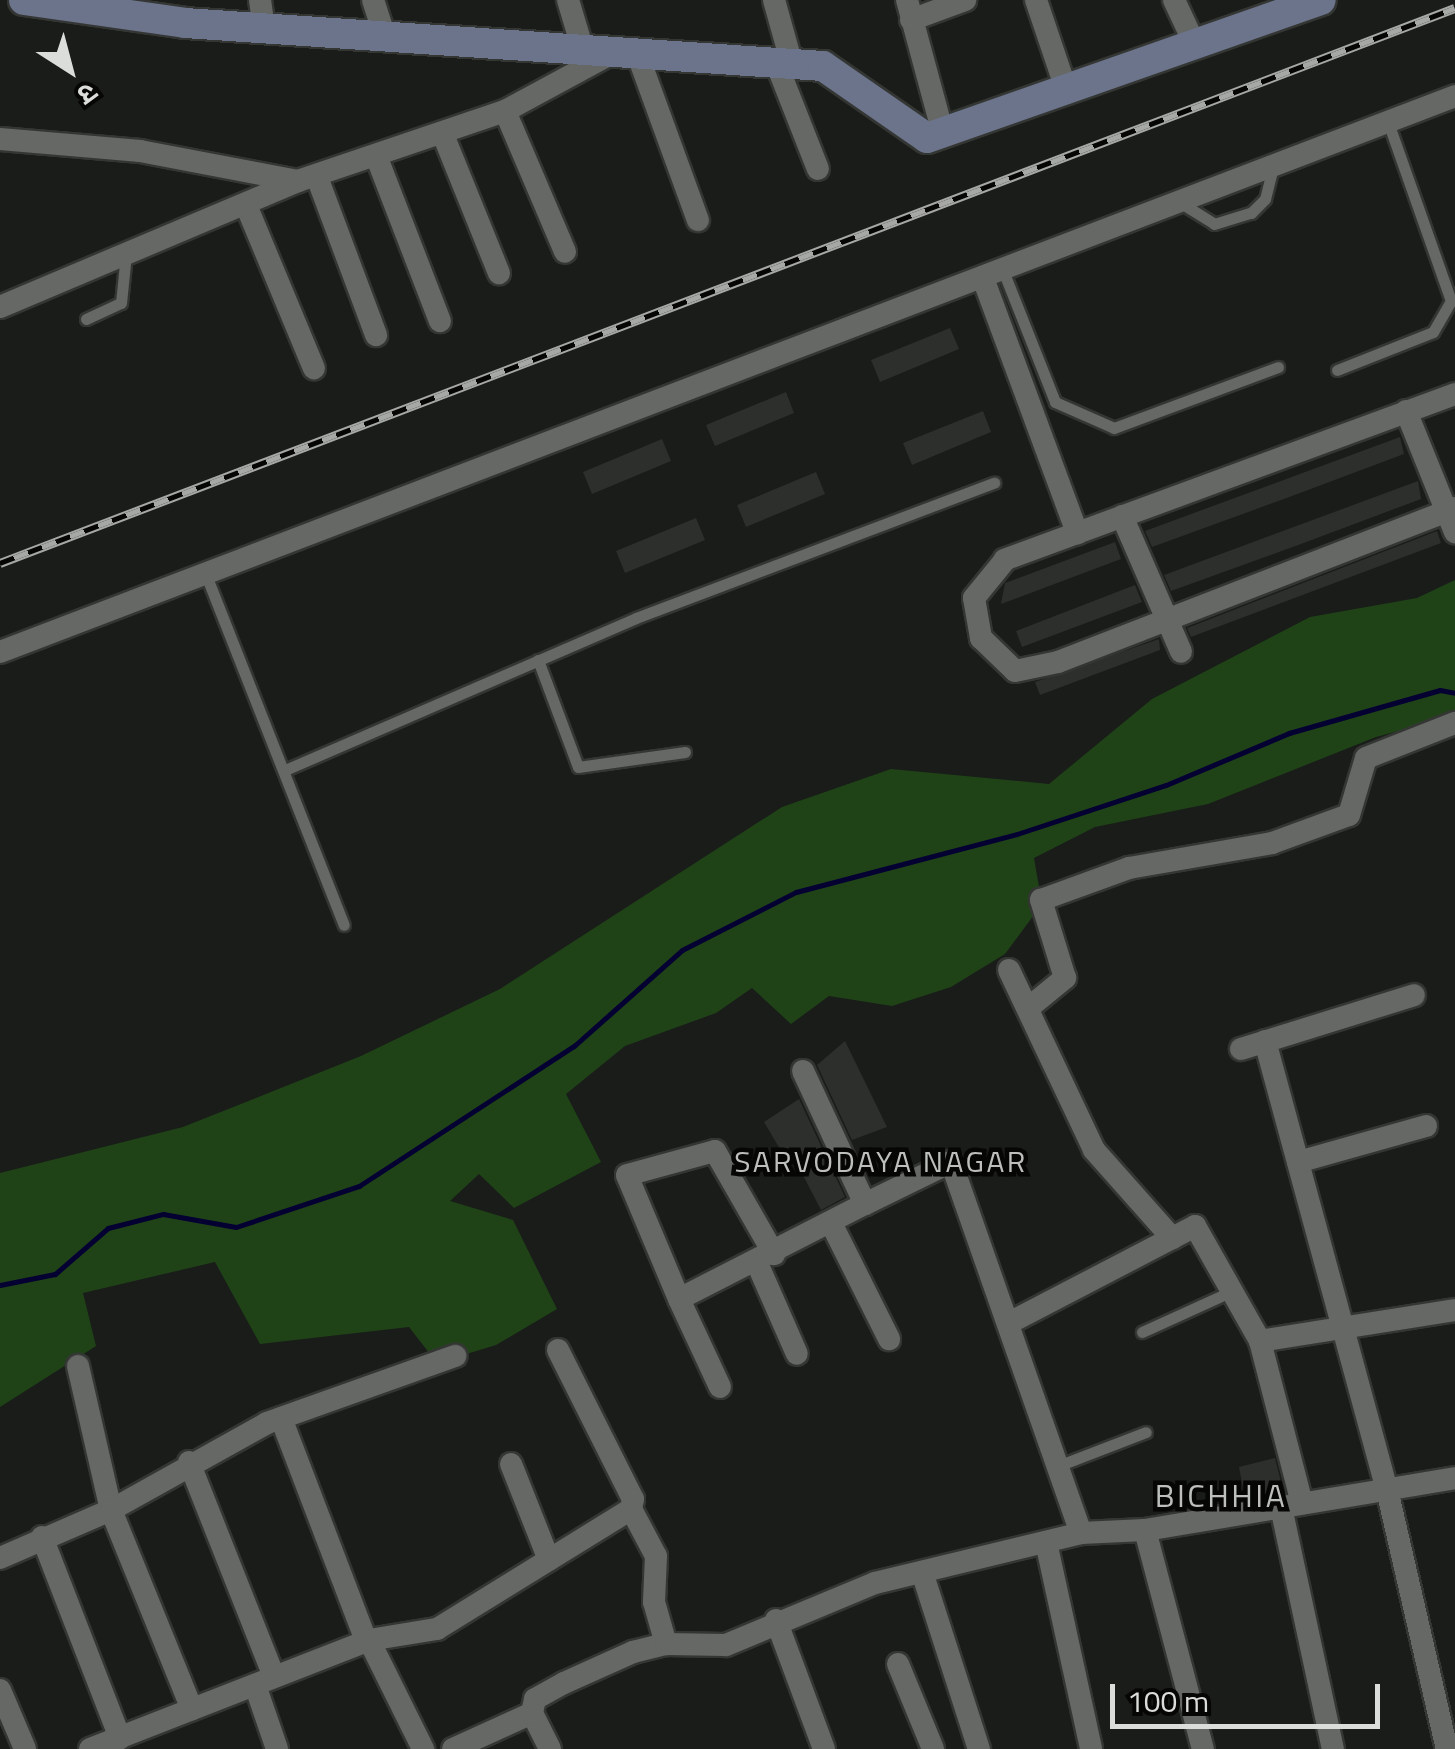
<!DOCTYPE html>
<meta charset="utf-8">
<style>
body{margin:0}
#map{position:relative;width:1455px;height:1749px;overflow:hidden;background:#191c19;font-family:"Titillium Web","Noto Sans Devanagari",sans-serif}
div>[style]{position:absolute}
.green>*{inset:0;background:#1f4317}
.stream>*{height:5px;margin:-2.5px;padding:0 2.5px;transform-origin:2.5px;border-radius:2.5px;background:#040032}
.building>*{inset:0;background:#2c2f2c}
.roads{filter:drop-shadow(2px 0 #343634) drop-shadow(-2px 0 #343634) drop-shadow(0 2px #343634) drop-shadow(0 -2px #343634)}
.lane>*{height:11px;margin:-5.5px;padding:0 5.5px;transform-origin:5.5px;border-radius:5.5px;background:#656864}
.street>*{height:22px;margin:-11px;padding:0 11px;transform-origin:11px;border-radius:11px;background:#656864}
.secondary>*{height:30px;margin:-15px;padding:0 15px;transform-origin:15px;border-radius:15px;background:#6b748a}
.rail>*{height:9px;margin-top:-4.5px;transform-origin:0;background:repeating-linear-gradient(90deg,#060605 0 15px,#a6a8a5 0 30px);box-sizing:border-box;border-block:2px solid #a6a8a5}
span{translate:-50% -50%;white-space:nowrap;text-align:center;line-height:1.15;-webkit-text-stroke:9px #060605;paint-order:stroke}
.neighbourhood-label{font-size:30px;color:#bcbfbb;letter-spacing:2.5px}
.quarter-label{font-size:32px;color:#bcbfbb;letter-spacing:2.5px}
.north{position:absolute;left:20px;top:20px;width:100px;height:100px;-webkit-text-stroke:8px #060605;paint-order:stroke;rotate:144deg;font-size:28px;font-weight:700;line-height:40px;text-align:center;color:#dbddda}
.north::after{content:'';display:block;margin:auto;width:35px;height:45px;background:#dbddda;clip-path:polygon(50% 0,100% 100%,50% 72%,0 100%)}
.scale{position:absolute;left:1110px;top:1684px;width:270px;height:45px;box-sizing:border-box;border:5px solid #dbddda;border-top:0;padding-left:12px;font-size:30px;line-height:35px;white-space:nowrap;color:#dbddda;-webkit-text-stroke:8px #060605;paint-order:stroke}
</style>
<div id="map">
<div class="green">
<i style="clip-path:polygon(1455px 580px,1455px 716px,1376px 737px,1208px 804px,1095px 827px,1034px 858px,1042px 904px,1005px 954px,951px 987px,892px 1006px,829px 996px,791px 1024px,752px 988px,716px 1013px,625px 1046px,566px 1094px,601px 1162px,514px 1208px,479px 1174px,450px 1201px,513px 1220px,557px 1309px,496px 1345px,437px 1363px,409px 1327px,260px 1344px,215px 1262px,83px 1293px,96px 1346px,0 1407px,0 1173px,183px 1127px,361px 1056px,500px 989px,782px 807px,891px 769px,1049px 784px,1152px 699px,1310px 617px,1417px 598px)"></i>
</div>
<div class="stream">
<i style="left:0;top:1285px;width:56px;rotate:-11.3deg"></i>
<i style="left:55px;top:1274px;width:70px;rotate:-41deg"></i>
<i style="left:108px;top:1228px;width:57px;rotate:-14.3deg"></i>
<i style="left:163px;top:1214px;width:74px;rotate:10.1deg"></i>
<i style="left:236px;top:1227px;width:130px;rotate:-18.4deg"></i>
<i style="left:359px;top:1186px;width:257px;rotate:-33.1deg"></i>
<i style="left:574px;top:1046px;width:144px;rotate:-41.6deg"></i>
<i style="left:682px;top:950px;width:128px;rotate:-27deg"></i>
<i style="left:796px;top:892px;width:228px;rotate:-14.7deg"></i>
<i style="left:1017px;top:834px;width:157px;rotate:-18.2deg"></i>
<i style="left:1166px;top:785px;width:134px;rotate:-22.9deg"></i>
<i style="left:1289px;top:733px;width:157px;rotate:-15.9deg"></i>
<i style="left:1440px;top:690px;width:15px;rotate:11deg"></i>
</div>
<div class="building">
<i style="clip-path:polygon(950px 328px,959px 349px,880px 382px,871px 360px)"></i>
<i style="clip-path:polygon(786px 392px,794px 413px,715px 446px,706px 425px)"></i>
<i style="clip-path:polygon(983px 411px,991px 432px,912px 465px,903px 443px)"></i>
<i style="clip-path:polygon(1400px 437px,1404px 454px,1284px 499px,1152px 547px,1145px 531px)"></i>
<i style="clip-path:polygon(662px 439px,671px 461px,592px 494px,583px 472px)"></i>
<i style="clip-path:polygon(816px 472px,825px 494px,746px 527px,737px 505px)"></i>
<i style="clip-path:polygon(1418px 481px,1421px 499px,1301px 544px,1171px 591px,1164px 575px)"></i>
<i style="clip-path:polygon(696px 518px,705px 540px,625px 573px,616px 551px)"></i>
<i style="clip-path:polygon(1437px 531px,1441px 543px,1191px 637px,1187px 628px)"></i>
<i style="clip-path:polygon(1115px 542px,1121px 559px,1001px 604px,1005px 583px)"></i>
<i style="clip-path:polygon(1135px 585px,1142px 602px,1022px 647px,1016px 631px)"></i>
<i style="clip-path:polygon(1159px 639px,1160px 650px,1040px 695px,1035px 682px)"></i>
<i style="clip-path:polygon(845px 1041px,887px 1127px,852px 1140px,817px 1065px)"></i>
<i style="clip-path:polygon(799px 1099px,845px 1197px,821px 1210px,790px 1150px,783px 1154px,764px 1122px)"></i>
<i style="clip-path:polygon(1275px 1458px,1283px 1490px,1245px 1498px,1239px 1467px)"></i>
</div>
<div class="roads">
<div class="lane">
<i style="left:1181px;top:203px;width:39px;rotate:32deg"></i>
<i style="left:1214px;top:224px;width:39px;rotate:-17deg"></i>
<i style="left:1251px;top:213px;width:20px;rotate:-45deg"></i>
<i style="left:1265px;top:199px;width:33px;rotate:-76deg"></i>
<i style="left:1004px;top:273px;width:139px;rotate:68.4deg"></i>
<i style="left:1055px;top:402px;width:64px;rotate:23.8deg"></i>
<i style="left:1114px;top:428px;width:175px;rotate:-20.4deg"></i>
<i style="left:86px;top:319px;width:38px;rotate:-25deg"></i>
<i style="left:121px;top:303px;width:49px;rotate:-84.2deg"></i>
<i style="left:1337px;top:370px;width:103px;rotate:-21.6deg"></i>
<i style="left:1433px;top:332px;width:36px;rotate:-60deg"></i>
<i style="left:1451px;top:301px;width:190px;rotate:-109.4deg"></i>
<i style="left:206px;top:575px;width:376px;rotate:68.5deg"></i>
<i style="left:538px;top:660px;width:114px;rotate:69.5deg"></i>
<i style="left:578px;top:767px;width:108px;rotate:-8deg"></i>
<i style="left:285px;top:770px;width:382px;rotate:-23.4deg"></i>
<i style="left:636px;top:618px;width:383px;rotate:-20.7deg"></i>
<i style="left:1142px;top:1332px;width:99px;rotate:-24.5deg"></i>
<i style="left:1058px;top:1466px;width:94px;rotate:-21.1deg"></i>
</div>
<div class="street">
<i style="left:260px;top:0;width:29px;rotate:82deg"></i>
<i style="left:373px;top:0;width:40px;rotate:72deg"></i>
<i style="left:568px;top:0;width:49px;rotate:73.4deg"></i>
<i style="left:774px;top:0;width:63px;rotate:74.4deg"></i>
<i style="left:907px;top:0;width:138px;rotate:74.9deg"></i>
<i style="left:1036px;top:0;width:97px;rotate:71.4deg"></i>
<i style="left:1174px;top:0;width:52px;rotate:64.9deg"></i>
<i style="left:911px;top:20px;width:58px;rotate:-20.3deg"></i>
<i style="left:636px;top:50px;width:181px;rotate:70deg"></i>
<i style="left:775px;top:60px;width:117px;rotate:68.5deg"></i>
<i style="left:505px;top:111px;width:153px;rotate:66.9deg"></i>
<i style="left:444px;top:137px;width:147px;rotate:68deg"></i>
<i style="left:0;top:139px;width:141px;rotate:4.9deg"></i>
<i style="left:140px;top:151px;width:161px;rotate:10.8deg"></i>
<i style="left:377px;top:158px;width:175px;rotate:68.9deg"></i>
<i style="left:317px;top:177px;width:169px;rotate:69.5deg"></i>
<i style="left:246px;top:205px;width:177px;rotate:67.4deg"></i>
<i style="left:984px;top:281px;width:269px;rotate:69.7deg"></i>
<i style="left:0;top:307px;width:324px;rotate:-22.9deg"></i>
<i style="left:298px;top:181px;width:219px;rotate:-18.7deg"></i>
<i style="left:505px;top:111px;width:128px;rotate:-28.4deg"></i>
<i style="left:1455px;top:394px;width:480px;rotate:159.8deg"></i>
<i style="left:1005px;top:560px;width:49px;rotate:129.2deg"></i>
<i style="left:974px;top:598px;width:41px;rotate:80.1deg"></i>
<i style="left:981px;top:638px;width:47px;rotate:44.1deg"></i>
<i style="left:1015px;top:671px;width:44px;rotate:-11.8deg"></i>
<i style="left:1058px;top:662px;width:426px;rotate:-21.2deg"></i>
<i style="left:1406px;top:411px;width:131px;rotate:68deg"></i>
<i style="left:1122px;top:516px;width:148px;rotate:66.5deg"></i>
<i style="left:0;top:652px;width:1558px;rotate:-20.91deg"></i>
<i style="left:1009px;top:970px;width:199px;rotate:64.7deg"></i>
<i style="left:1094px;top:1150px;width:118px;rotate:48.4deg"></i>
<i style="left:1032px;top:1005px;width:43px;rotate:-39.3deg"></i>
<i style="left:1065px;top:978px;width:82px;rotate:-107.1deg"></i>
<i style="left:1041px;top:900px;width:94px;rotate:-20deg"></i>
<i style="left:1129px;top:868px;width:145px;rotate:-9.9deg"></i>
<i style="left:1272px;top:843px;width:82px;rotate:-20deg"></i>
<i style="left:1349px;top:815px;width:59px;rotate:-73.4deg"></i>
<i style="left:1366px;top:758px;width:96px;rotate:-21.5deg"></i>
<i style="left:1265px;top:1041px;width:469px;rotate:74.8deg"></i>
<i style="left:1388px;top:1494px;width:262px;rotate:77deg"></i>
<i style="left:1241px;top:1049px;width:181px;rotate:-17.3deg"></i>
<i style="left:803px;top:1071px;width:147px;rotate:65deg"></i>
<i style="left:865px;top:1204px;width:96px;rotate:-26deg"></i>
<i style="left:951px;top:1162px;width:393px;rotate:70.7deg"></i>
<i style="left:1298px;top:1162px;width:133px;rotate:-15.7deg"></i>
<i style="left:831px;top:1223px;width:130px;rotate:63.4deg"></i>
<i style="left:757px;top:1263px;width:99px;rotate:66.3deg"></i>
<i style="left:679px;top:1299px;width:134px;rotate:-112.8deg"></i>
<i style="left:627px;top:1175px;width:91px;rotate:-15.3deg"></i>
<i style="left:715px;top:1151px;width:119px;rotate:60.2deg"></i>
<i style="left:1009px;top:1323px;width:210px;rotate:-27.5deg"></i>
<i style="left:1195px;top:1226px;width:132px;rotate:60.5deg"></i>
<i style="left:1260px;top:1341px;width:197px;rotate:-9deg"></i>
<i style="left:1260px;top:1341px;width:167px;rotate:75.5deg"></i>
<i style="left:558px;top:1350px;width:167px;rotate:63.3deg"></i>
<i style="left:633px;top:1499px;width:10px;rotate:101deg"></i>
<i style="left:78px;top:1366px;width:148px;rotate:77.1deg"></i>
<i style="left:111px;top:1510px;width:215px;rotate:67.9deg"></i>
<i style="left:720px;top:1387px;width:97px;rotate:-115deg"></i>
<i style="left:679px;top:1299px;width:209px;rotate:-27.1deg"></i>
<i style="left:281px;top:1418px;width:239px;rotate:69.1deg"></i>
<i style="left:189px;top:1462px;width:231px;rotate:68.4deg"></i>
<i style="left:511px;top:1464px;width:103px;rotate:68.4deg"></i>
<i style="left:1281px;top:1507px;width:248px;rotate:77.9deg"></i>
<i style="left:1145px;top:1530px;width:227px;rotate:75.2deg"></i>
<i style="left:42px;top:1537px;width:216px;rotate:68.8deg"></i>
<i style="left:1046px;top:1542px;width:212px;rotate:77.7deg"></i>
<i style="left:0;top:1558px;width:121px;rotate:-23.4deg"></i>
<i style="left:111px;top:1510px;width:179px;rotate:-29.1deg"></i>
<i style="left:267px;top:1423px;width:200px;rotate:-19.6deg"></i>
<i style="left:923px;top:1575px;width:183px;rotate:72.2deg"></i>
<i style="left:776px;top:1620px;width:138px;rotate:69.6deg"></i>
<i style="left:369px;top:1640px;width:122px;rotate:63.6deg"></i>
<i style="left:898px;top:1664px;width:92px;rotate:67.6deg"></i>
<i style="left:255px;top:1685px;width:68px;rotate:71deg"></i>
<i style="left:0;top:1690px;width:64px;rotate:67deg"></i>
<i style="left:532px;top:1713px;width:40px;rotate:63.4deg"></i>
<i style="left:90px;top:1749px;width:300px;rotate:-21.3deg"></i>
<i style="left:369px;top:1640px;width:69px;rotate:-9.2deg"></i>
<i style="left:437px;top:1629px;width:228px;rotate:-31.7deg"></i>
<i style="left:631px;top:1509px;width:53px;rotate:62deg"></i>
<i style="left:656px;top:1556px;width:46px;rotate:92.5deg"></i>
<i style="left:654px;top:1602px;width:44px;rotate:74.1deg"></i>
<i style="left:453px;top:1749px;width:87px;rotate:-24.5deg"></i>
<i style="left:532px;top:1713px;width:14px;rotate:-78deg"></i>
<i style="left:535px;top:1699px;width:33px;rotate:-29deg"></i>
<i style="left:564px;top:1683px;width:76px;rotate:-24.2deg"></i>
<i style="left:633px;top:1652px;width:34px;rotate:-14deg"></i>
<i style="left:666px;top:1644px;width:60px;rotate:1deg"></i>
<i style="left:726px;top:1645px;width:161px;rotate:-22.6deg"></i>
<i style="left:875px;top:1583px;width:212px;rotate:-13.6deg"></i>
<i style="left:1081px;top:1533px;width:64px;rotate:-2.7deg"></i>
<i style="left:1145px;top:1530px;width:314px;rotate:-9.5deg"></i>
</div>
<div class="secondary">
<i style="left:24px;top:0;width:163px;rotate:8.1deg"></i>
<i style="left:185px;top:23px;width:639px;rotate:3.86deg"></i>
<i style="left:823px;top:66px;width:126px;rotate:34.7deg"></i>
<i style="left:927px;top:138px;width:417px;rotate:-19.3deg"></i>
</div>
</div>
<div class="rail">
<i style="left:0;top:563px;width:1557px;rotate:-20.88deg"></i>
</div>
<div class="neighbourhood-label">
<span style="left:881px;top:1161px">SARVODAYA NAGAR</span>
</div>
<div class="quarter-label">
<span style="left:1221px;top:1495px">BICHHIA</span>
</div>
<div class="north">उ</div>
<div class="scale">100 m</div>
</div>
